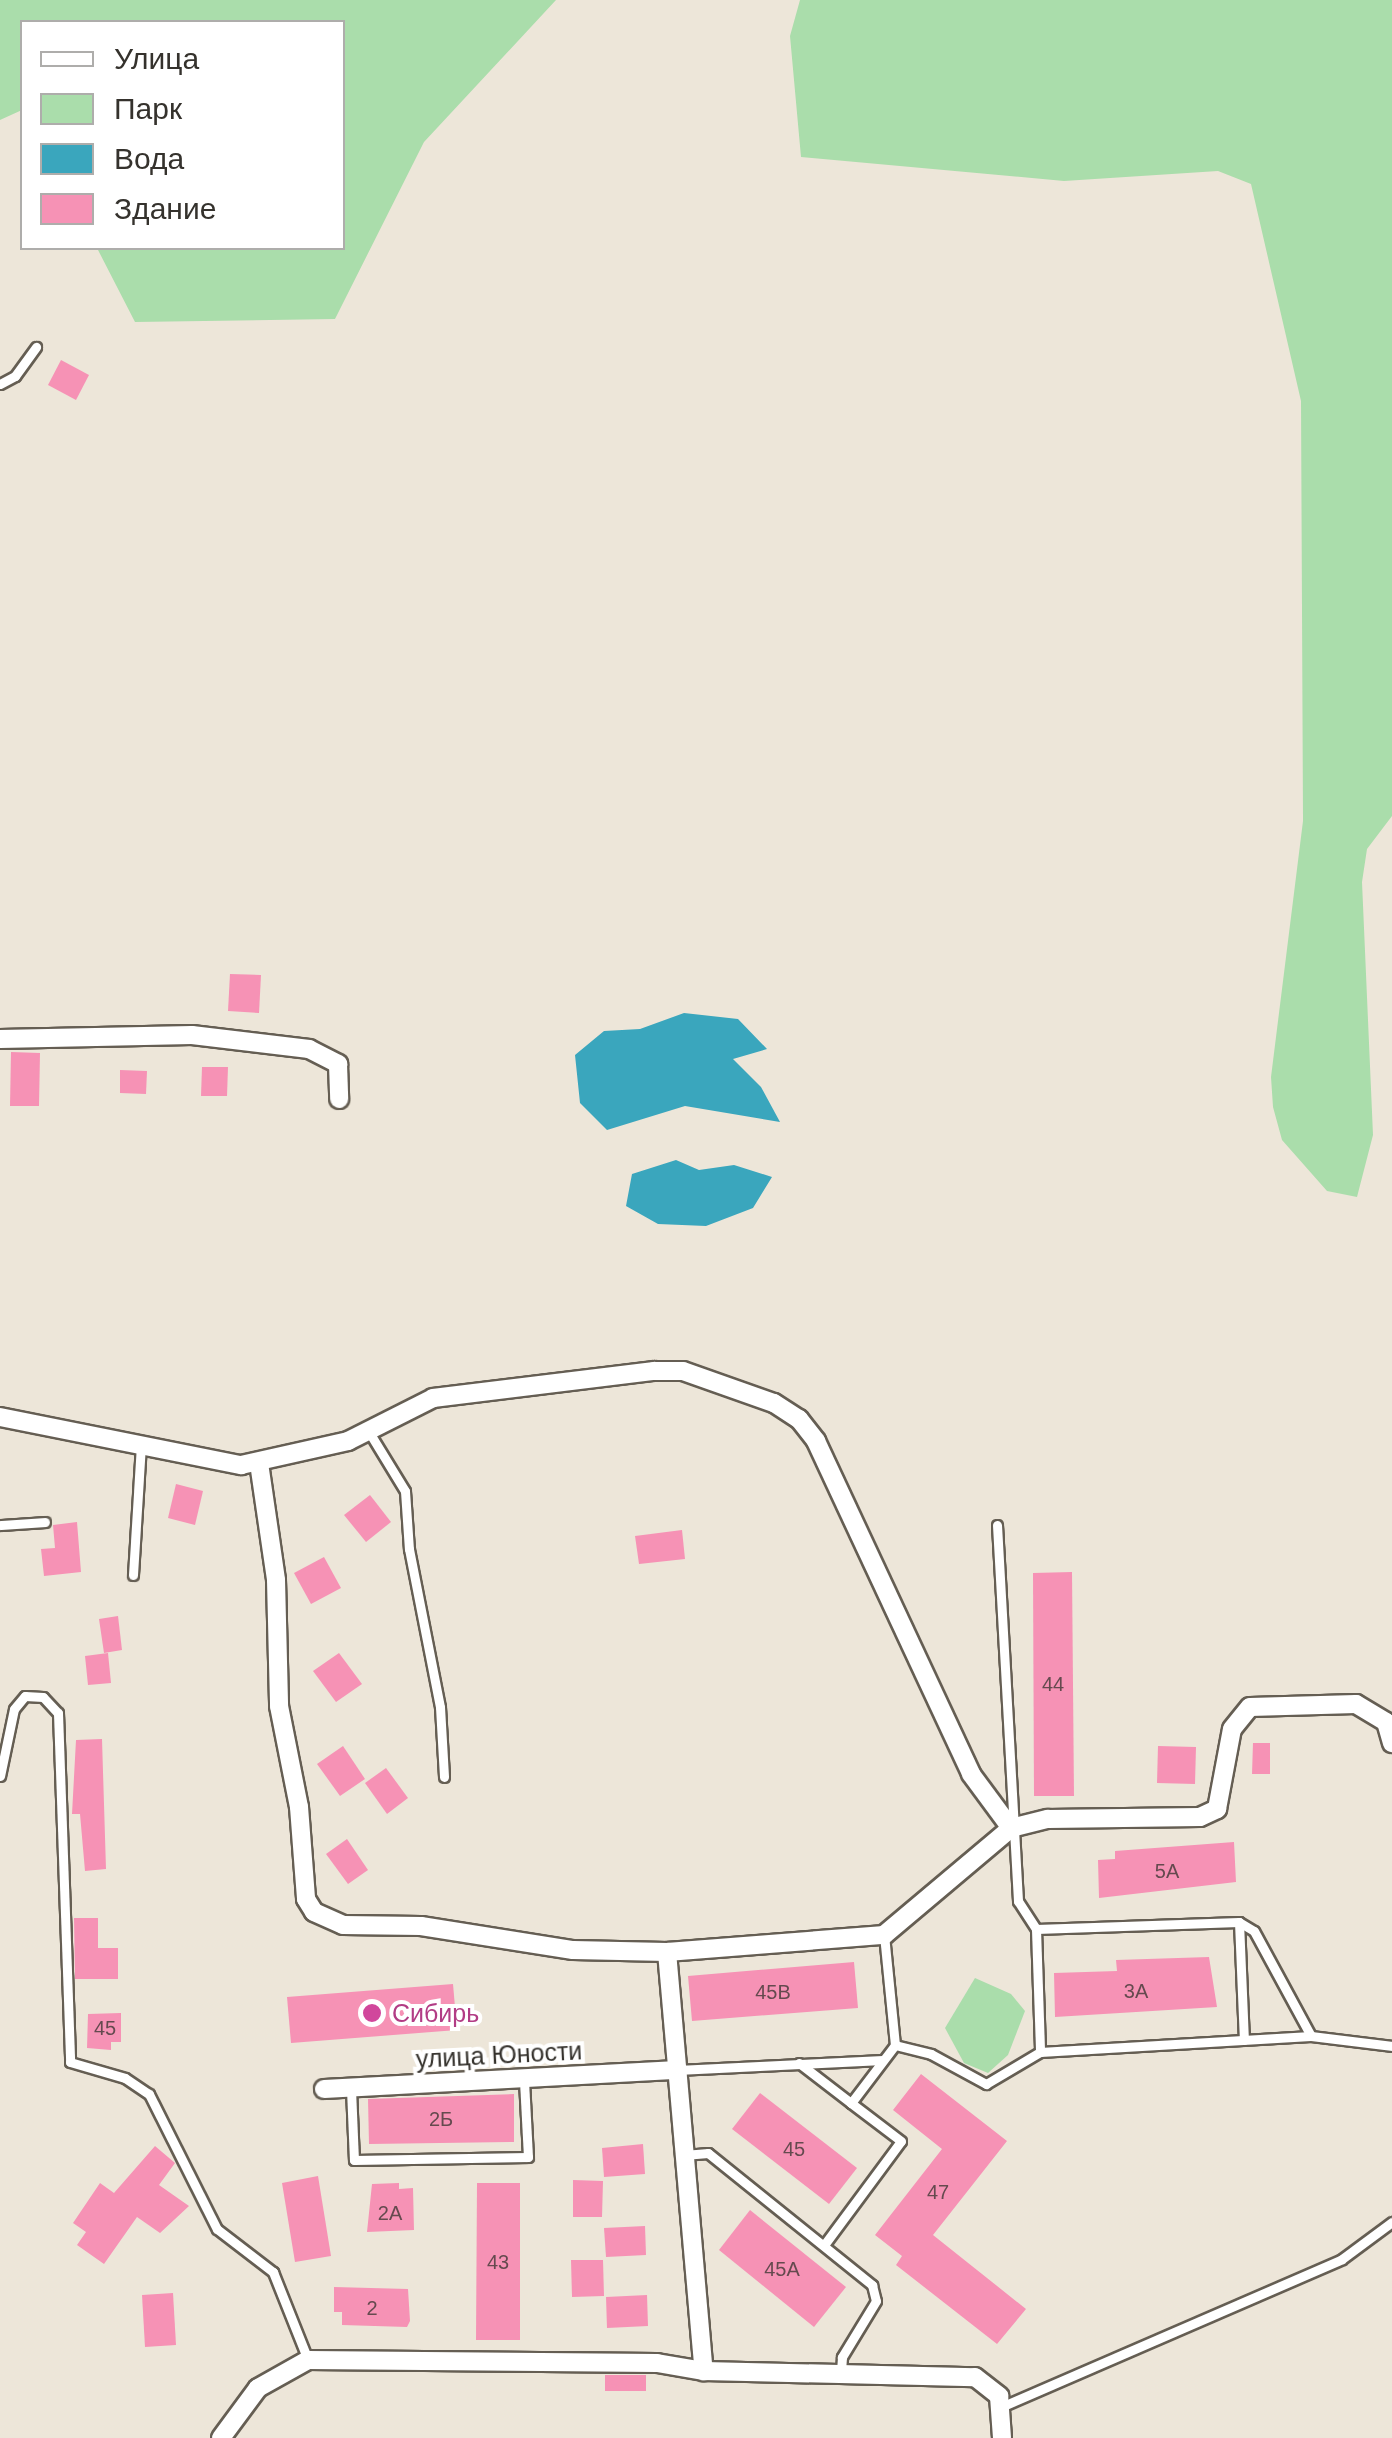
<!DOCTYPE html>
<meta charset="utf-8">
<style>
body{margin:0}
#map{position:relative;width:1392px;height:2438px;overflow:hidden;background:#ede6d9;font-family:Arial,sans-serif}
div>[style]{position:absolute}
.green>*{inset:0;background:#aaddab}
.water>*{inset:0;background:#3aa6bd}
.building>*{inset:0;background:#f692b5}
.roads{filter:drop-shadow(2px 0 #655e53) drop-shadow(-2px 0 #655e53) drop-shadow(0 2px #655e53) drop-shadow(0 -2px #655e53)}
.lane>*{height:9px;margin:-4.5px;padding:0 4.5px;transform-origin:4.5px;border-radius:4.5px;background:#fff}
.street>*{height:18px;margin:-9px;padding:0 9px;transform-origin:9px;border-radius:9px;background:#fff}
.dots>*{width:28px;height:28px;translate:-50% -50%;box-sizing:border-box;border:5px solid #fff;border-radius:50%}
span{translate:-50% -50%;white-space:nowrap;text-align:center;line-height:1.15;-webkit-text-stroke:8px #fff;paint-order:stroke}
.number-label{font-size:20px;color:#654a4f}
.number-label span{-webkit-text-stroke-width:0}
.hotel-label{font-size:25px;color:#b23c85}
.left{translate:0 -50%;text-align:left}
.street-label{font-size:25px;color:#35322d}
.legend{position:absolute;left:20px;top:20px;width:325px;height:230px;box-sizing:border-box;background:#fff;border:2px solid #aeadab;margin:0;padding:12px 18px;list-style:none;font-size:30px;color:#35322d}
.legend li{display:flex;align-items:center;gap:20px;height:50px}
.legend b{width:50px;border:2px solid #aeadab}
</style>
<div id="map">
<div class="green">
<i style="clip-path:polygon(0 0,556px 0,424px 142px,335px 319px,135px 322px,97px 248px,342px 248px,342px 22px,22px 22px,22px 110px,0 120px)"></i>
<i style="clip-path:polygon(800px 0,1392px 0,1392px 816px,1367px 849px,1362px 882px,1373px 1135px,1357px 1197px,1327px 1191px,1282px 1140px,1273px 1107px,1271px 1077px,1303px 821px,1301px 401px,1251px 184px,1218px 171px,1064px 181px,801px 157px,790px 36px)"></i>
<i style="clip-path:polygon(975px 1978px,1011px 1994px,1025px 2011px,1008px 2055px,988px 2073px,964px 2063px,945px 2028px)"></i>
</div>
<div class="water">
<i style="clip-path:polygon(684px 1013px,738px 1019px,767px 1049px,733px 1059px,761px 1087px,780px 1122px,685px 1106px,607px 1130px,580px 1103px,575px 1055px,604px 1031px,640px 1029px)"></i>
<i style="clip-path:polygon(676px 1160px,699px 1170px,734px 1165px,772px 1177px,753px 1208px,706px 1226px,658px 1224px,626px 1206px,632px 1174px)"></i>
</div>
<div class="building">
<i style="clip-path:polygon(61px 360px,89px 375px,76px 400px,48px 385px)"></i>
<i style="clip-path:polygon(230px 974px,261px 975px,259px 1013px,228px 1011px)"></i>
<i style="clip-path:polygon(11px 1052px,40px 1053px,39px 1106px,10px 1106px)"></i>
<i style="clip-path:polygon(202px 1067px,228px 1067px,227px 1096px,201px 1096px)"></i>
<i style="clip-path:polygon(120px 1070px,147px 1071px,146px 1094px,120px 1093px)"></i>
<i style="clip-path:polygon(176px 1484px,203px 1491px,195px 1525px,168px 1518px)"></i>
<i style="clip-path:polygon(370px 1495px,391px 1522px,366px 1542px,344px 1515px)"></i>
<i style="clip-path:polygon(77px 1522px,81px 1572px,44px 1576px,41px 1549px,55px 1548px,53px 1525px)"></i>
<i style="clip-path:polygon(682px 1530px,685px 1559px,639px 1564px,635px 1536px)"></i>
<i style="clip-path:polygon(324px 1557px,341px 1588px,311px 1604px,294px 1573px)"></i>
<i style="clip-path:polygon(1072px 1572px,1074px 1796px,1034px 1796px,1033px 1573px)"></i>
<i style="clip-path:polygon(118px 1616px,122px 1650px,104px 1653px,99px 1619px)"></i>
<i style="clip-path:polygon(108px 1653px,111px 1683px,88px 1685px,85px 1656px)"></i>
<i style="clip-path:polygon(339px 1653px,362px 1684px,336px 1702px,313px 1671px)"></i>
<i style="clip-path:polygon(102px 1739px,106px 1869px,85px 1871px,80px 1814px,72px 1814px,76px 1740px)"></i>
<i style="clip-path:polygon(1253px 1743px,1270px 1743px,1270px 1774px,1252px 1774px)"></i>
<i style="clip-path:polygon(343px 1746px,365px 1779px,340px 1796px,317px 1764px)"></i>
<i style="clip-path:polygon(1158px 1746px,1196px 1747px,1195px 1784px,1157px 1783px)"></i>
<i style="clip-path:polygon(386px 1768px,408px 1798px,387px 1814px,365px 1783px)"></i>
<i style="clip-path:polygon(347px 1839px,368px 1870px,348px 1884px,326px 1854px)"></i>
<i style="clip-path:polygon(1234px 1842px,1236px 1882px,1099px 1898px,1098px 1860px,1115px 1859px,1115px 1851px)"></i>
<i style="clip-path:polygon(74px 1918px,98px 1918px,98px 1948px,118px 1948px,118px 1979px,75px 1979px)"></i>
<i style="clip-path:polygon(1209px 1957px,1217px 2007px,1055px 2017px,1054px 1973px,1117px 1971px,1116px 1960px)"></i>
<i style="clip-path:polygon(854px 1962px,858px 2008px,692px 2021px,688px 1976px)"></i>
<i style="clip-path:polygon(453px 1984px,457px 2030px,291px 2043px,287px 1997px)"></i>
<i style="clip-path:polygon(121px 2013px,121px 2042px,111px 2042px,111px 2050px,87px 2048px,88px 2014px)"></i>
<i style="clip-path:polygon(921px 2074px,1007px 2141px,933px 2235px,1026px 2309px,997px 2344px,896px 2265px,902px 2256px,875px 2235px,942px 2149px,893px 2110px)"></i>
<i style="clip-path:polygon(760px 2093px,857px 2168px,829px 2204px,732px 2129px)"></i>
<i style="clip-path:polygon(514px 2094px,514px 2142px,369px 2144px,368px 2099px)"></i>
<i style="clip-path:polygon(643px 2144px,645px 2174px,604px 2177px,602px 2148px)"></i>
<i style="clip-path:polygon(155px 2146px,175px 2163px,159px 2185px,189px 2206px,160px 2233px,137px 2217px,104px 2264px,77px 2245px,86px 2232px,73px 2223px,100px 2183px,114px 2193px)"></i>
<i style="clip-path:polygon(318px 2176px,331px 2256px,295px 2262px,282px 2183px)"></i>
<i style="clip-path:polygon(573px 2180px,603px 2181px,602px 2217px,573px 2217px)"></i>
<i style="clip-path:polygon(399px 2183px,399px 2189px,413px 2188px,414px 2230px,367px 2232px,372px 2184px)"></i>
<i style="clip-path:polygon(477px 2183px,520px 2183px,520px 2340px,476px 2340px)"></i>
<i style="clip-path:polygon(750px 2210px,846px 2287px,814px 2327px,719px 2250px)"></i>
<i style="clip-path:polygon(645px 2226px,646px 2255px,606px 2257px,604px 2228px)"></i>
<i style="clip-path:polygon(571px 2260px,603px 2260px,604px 2296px,572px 2297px)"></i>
<i style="clip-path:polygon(334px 2287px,408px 2289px,410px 2321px,407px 2327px,342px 2325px,342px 2312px,334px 2312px)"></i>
<i style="clip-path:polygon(173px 2293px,176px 2345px,145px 2347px,142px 2295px)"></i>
<i style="clip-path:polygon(647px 2295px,648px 2326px,607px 2328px,606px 2297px)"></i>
<i style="clip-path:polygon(605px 2375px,646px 2375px,646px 2391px,605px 2391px)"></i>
</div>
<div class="roads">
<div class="lane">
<i style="left:0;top:384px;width:17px;rotate:-28deg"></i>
<i style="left:15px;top:376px;width:36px;rotate:-54deg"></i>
<i style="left:369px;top:1432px;width:69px;rotate:58.6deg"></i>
<i style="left:405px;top:1491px;width:58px;rotate:86.1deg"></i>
<i style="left:409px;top:1549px;width:161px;rotate:78.9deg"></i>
<i style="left:440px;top:1707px;width:70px;rotate:86.7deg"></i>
<i style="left:0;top:1525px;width:45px;rotate:-3.8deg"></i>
<i style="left:997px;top:1525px;width:377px;rotate:86.8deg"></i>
<i style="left:1018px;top:1901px;width:33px;rotate:57deg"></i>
<i style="left:1036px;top:1929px;width:203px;rotate:-2deg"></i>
<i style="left:1239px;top:1922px;width:17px;rotate:31deg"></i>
<i style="left:1254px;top:1931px;width:119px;rotate:61.5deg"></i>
<i style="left:133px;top:1575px;width:129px;rotate:-86.5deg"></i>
<i style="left:0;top:1776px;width:68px;rotate:-78.2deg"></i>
<i style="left:14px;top:1709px;width:17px;rotate:-50deg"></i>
<i style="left:25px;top:1696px;width:18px;rotate:3deg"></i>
<i style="left:43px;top:1697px;width:22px;rotate:47deg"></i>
<i style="left:58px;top:1713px;width:349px;rotate:88deg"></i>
<i style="left:70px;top:2062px;width:57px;rotate:16.2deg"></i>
<i style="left:125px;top:2078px;width:29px;rotate:34deg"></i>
<i style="left:149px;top:2094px;width:151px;rotate:63.3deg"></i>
<i style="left:217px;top:2229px;width:71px;rotate:37.5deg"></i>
<i style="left:273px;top:2272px;width:95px;rotate:68.3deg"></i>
<i style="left:1239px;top:1922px;width:118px;rotate:87.6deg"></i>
<i style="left:1036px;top:1929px;width:123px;rotate:88.1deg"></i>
<i style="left:895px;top:2045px;width:37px;rotate:14deg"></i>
<i style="left:931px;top:2054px;width:63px;rotate:28.6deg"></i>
<i style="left:986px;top:2084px;width:63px;rotate:-30.7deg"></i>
<i style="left:1040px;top:2052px;width:271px;rotate:-3.4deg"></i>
<i style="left:1311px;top:2036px;width:82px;rotate:7deg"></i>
<i style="left:799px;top:2063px;width:66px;rotate:37.6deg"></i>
<i style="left:677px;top:2070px;width:206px;rotate:-2.8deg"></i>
<i style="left:351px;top:2089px;width:71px;rotate:87.6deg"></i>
<i style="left:354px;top:2160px;width:174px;rotate:-1deg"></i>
<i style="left:528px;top:2157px;width:77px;rotate:-93deg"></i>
<i style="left:684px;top:2155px;width:24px;rotate:-5deg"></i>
<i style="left:708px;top:2153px;width:211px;rotate:38.8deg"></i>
<i style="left:872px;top:2285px;width:16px;rotate:76deg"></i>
<i style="left:876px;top:2301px;width:66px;rotate:121.3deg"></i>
<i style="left:842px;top:2357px;width:16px;rotate:94deg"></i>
<i style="left:824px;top:2245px;width:129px;rotate:-53.5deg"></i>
<i style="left:901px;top:2141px;width:63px;rotate:-142.8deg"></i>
<i style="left:851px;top:2103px;width:73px;rotate:-52.8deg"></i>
<i style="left:895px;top:2045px;width:111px;rotate:-95.7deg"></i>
<i style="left:1003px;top:2406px;width:369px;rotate:-23.4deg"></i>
<i style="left:1342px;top:2259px;width:62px;rotate:-36.5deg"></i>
</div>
<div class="street">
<i style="left:0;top:1039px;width:192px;rotate:-1.2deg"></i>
<i style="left:192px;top:1035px;width:118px;rotate:6.8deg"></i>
<i style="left:309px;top:1049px;width:33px;rotate:27deg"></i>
<i style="left:338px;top:1064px;width:35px;rotate:88deg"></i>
<i style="left:0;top:1417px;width:246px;rotate:11.3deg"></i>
<i style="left:241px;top:1465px;width:110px;rotate:-12.6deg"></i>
<i style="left:348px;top:1441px;width:95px;rotate:-26.8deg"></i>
<i style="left:433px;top:1398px;width:223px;rotate:-7deg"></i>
<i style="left:654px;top:1371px;width:29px"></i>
<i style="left:683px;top:1371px;width:96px;rotate:19.4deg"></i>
<i style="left:774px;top:1403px;width:30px;rotate:33deg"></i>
<i style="left:799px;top:1419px;width:28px;rotate:52deg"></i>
<i style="left:816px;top:1441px;width:367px;rotate:65deg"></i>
<i style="left:971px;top:1774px;width:67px;rotate:53.5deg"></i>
<i style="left:259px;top:1463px;width:118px;rotate:81.7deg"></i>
<i style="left:276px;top:1580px;width:126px;rotate:88.6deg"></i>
<i style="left:279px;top:1706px;width:103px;rotate:78.8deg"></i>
<i style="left:299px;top:1807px;width:92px;rotate:85.6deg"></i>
<i style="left:306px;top:1899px;width:15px;rotate:58deg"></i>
<i style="left:314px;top:1912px;width:32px;rotate:24deg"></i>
<i style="left:343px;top:1925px;width:78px;rotate:0.7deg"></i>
<i style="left:421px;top:1926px;width:154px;rotate:9deg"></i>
<i style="left:573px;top:1950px;width:94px;rotate:1.2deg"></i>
<i style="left:667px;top:1952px;width:218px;rotate:-4.5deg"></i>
<i style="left:884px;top:1935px;width:166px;rotate:-40.1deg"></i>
<i style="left:1011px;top:1828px;width:38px;rotate:-14deg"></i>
<i style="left:1048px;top:1819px;width:152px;rotate:-0.8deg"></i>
<i style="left:1200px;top:1817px;width:19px;rotate:-25deg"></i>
<i style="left:1217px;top:1809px;width:81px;rotate:-79.4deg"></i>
<i style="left:1232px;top:1729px;width:28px;rotate:-51deg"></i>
<i style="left:1250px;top:1707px;width:106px;rotate:-1.6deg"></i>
<i style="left:1356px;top:1704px;width:35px;rotate:31deg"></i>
<i style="left:1386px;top:1722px;width:22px;rotate:74deg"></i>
<i style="left:667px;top:1952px;width:421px;rotate:85deg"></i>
<i style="left:324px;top:2089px;width:354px;rotate:-3.1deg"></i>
<i style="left:221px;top:2438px;width:62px;rotate:-53.5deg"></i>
<i style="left:258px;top:2388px;width:57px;rotate:-29.2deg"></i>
<i style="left:308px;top:2360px;width:349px;rotate:0.5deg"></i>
<i style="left:657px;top:2363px;width:48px;rotate:9.7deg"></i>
<i style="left:704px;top:2371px;width:271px;rotate:1.3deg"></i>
<i style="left:975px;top:2377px;width:31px;rotate:38deg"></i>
<i style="left:999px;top:2396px;width:42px;rotate:85.9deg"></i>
</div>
</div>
<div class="dots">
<i style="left:372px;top:2013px;background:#d1479c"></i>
</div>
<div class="number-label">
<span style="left:1053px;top:1684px">44</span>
<span style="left:1167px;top:1871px">5А</span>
<span style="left:1136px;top:1991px">3А</span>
<span style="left:773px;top:1992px">45В</span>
<span style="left:105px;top:2028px">45</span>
<span style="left:441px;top:2119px">2Б</span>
<span style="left:794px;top:2149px">45</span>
<span style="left:938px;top:2192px">47</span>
<span style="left:390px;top:2213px">2А</span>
<span style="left:498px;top:2262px">43</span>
<span style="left:782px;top:2269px">45А</span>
<span style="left:372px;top:2308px">2</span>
</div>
<div class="hotel-label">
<span class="left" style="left:392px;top:2013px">Сибирь</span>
</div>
<div class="street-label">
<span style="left:499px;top:2055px;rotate:-3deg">улица Юности</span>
</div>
<ul class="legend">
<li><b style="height:12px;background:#fff"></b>Улица</li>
<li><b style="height:28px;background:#aaddab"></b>Парк</li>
<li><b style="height:28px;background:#3aa6bd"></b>Вода</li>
<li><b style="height:28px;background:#f692b5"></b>Здание</li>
</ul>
</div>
